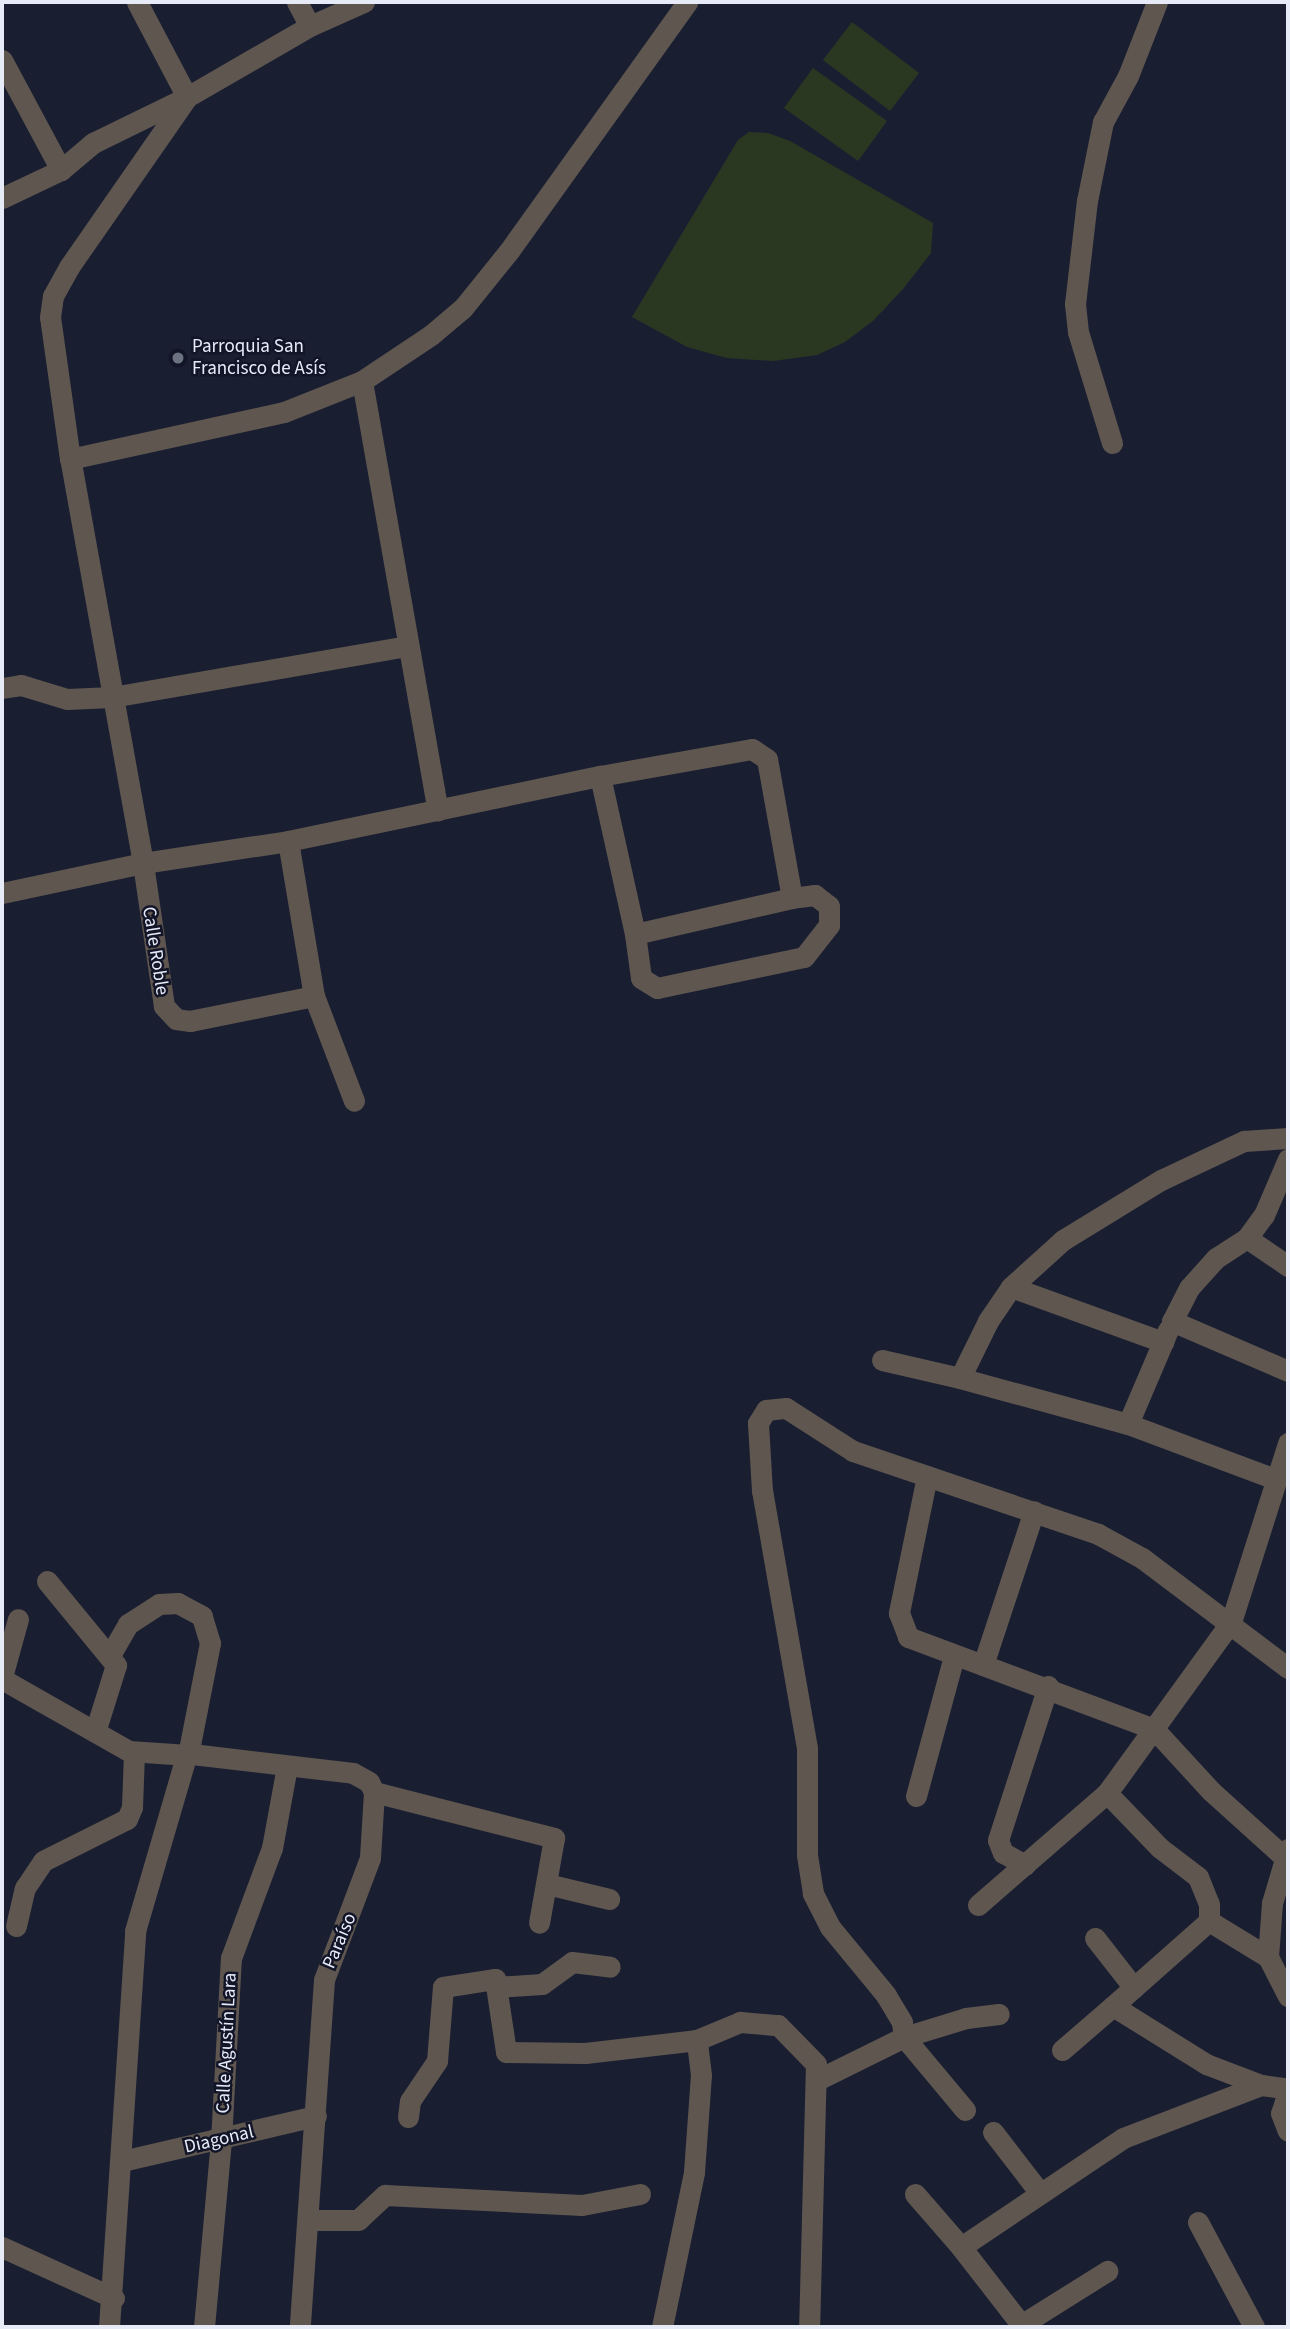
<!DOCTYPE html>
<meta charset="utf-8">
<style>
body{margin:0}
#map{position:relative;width:1290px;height:2329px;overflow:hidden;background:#191f31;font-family:"Source Sans 3",sans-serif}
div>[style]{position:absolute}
.green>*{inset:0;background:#2b3821}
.minor>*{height:21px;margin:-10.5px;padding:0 10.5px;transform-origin:10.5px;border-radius:10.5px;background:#605650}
.dots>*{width:19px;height:19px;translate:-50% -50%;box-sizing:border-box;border:4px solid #111527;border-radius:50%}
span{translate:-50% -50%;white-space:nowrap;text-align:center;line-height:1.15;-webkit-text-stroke:5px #111527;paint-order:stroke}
.poi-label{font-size:19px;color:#e7ebf8}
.left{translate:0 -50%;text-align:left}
.street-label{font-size:19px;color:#e7ebf8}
.frame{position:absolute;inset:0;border:4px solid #e7ebf8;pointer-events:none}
</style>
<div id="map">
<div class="green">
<i style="clip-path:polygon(852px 22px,919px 73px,890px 111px,823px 60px)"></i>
<i style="clip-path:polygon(813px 68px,887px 121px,858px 161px,784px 108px)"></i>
<i style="clip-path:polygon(749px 132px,768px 133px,790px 141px,933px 223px,931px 253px,903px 289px,874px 320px,845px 342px,817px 355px,773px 361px,727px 358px,687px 347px,632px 317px,738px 140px)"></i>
</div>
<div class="minor">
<i style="left:297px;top:2px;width:27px;rotate:62deg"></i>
<i style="left:2px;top:60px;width:125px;rotate:61.8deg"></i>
<i style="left:2px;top:198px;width:65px;rotate:-25.4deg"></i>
<i style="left:61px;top:170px;width:42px;rotate:-40.2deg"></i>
<i style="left:93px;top:143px;width:105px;rotate:-26.1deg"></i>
<i style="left:187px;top:97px;width:107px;rotate:-117.8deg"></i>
<i style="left:362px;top:381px;width:436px;rotate:80deg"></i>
<i style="left:1112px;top:443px;width:116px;rotate:-107deg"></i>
<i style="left:1078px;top:332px;width:28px;rotate:-96deg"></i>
<i style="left:1075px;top:304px;width:104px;rotate:-83.4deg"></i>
<i style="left:1087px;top:201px;width:81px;rotate:-78.6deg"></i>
<i style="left:1103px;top:122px;width:52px;rotate:-61.5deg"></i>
<i style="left:1128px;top:76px;width:79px;rotate:-68.6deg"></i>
<i style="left:70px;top:459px;width:219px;rotate:-12.4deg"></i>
<i style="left:284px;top:412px;width:84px;rotate:-21.7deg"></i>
<i style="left:362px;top:381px;width:83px;rotate:-33.7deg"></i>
<i style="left:431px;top:335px;width:42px;rotate:-40.2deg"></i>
<i style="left:463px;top:308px;width:73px;rotate:-51.1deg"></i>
<i style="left:509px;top:251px;width:306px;rotate:-54.4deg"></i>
<i style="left:2px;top:688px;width:19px;rotate:-9deg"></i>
<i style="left:21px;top:685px;width:48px;rotate:16.9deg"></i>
<i style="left:67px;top:699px;width:45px;rotate:-2.5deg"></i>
<i style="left:112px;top:697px;width:298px;rotate:-9.8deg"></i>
<i style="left:288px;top:841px;width:157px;rotate:80.5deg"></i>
<i style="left:314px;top:996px;width:112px;rotate:69.1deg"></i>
<i style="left:2px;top:893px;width:144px;rotate:-12deg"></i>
<i style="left:143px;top:863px;width:147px;rotate:-8.6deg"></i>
<i style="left:288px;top:841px;width:319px;rotate:-11.8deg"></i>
<i style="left:600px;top:776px;width:154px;rotate:-10.1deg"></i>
<i style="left:752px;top:749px;width:18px;rotate:34deg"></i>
<i style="left:767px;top:759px;width:141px;rotate:79.8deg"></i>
<i style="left:792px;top:898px;width:161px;rotate:167.1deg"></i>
<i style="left:635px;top:934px;width:162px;rotate:-102.5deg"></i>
<i style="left:635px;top:934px;width:44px;rotate:82.2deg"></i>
<i style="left:641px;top:978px;width:19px;rotate:32deg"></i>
<i style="left:657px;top:988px;width:150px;rotate:-11.9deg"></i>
<i style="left:804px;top:957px;width:41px;rotate:-52deg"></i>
<i style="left:829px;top:925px;width:19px;rotate:-90deg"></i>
<i style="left:829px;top:906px;width:18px;rotate:-142deg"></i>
<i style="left:815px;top:895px;width:23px;rotate:173deg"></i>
<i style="left:314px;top:996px;width:126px;rotate:168.6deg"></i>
<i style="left:190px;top:1021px;width:14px;rotate:-172deg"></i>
<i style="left:176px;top:1019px;width:18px;rotate:-133deg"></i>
<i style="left:164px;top:1006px;width:145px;rotate:-98.4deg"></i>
<i style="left:143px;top:863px;width:411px;rotate:-100.2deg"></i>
<i style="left:70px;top:459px;width:143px;rotate:-98deg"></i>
<i style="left:50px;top:317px;width:21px;rotate:-82deg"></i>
<i style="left:53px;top:296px;width:33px;rotate:-61deg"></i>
<i style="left:69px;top:267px;width:207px;rotate:-55.2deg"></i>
<i style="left:187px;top:97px;width:142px;rotate:-30deg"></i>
<i style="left:310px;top:26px;width:59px;rotate:-24deg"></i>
<i style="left:1247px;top:1238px;width:29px;rotate:-54deg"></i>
<i style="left:1264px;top:1215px;width:61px;rotate:-66.8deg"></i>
<i style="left:1288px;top:1266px;width:50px;rotate:-145.7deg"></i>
<i style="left:1247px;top:1238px;width:37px;rotate:147deg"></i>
<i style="left:1216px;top:1258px;width:40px;rotate:132deg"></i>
<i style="left:1189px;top:1288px;width:37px;rotate:117deg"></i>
<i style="left:1172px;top:1321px;width:126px;rotate:23.3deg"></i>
<i style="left:1011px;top:1287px;width:70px;rotate:-42.1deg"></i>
<i style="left:1063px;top:1240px;width:115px;rotate:-31.5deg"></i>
<i style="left:1161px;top:1180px;width:92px;rotate:-25.2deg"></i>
<i style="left:1244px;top:1141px;width:44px;rotate:-3.9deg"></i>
<i style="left:1168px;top:1330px;width:102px;rotate:113.1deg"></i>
<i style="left:1128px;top:1424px;width:157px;rotate:20.5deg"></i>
<i style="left:882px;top:1360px;width:80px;rotate:13deg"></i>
<i style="left:1128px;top:1424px;width:174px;rotate:-164.7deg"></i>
<i style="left:960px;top:1378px;width:64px;rotate:-63.8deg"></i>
<i style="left:988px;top:1321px;width:41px;rotate:-55.9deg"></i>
<i style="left:1011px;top:1287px;width:162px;rotate:19.9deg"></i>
<i style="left:927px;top:1476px;width:140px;rotate:101.6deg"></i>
<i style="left:899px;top:1613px;width:26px;rotate:69deg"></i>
<i style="left:908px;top:1637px;width:263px;rotate:20.5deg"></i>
<i style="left:1154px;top:1729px;width:84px;rotate:47.4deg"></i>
<i style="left:1211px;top:1791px;width:97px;rotate:42.1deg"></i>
<i style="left:47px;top:1581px;width:109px;rotate:50.6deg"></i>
<i style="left:116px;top:1665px;width:70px;rotate:107.4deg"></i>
<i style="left:983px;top:1665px;width:162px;rotate:-71.7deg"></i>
<i style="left:2px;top:1677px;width:60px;rotate:-74.6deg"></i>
<i style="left:2px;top:1679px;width:146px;rotate:29.6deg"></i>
<i style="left:129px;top:1751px;width:59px;rotate:3.9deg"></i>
<i style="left:188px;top:1755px;width:114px;rotate:-78.9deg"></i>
<i style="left:210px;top:1643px;width:28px;rotate:-107deg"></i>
<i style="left:202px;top:1616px;width:27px;rotate:-152deg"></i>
<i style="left:178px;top:1603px;width:19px;rotate:177deg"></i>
<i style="left:159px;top:1604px;width:37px;rotate:147deg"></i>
<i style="left:128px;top:1624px;width:36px;rotate:120deg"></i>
<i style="left:374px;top:1792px;width:186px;rotate:14.3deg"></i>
<i style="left:554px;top:1838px;width:86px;rotate:100deg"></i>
<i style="left:1107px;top:1793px;width:76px;rotate:46.1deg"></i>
<i style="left:1160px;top:1848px;width:48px;rotate:37.3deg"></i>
<i style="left:1198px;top:1877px;width:29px;rotate:68deg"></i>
<i style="left:1209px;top:1904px;width:17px;rotate:90deg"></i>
<i style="left:916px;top:1796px;width:145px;rotate:-74.8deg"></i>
<i style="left:1288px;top:1849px;width:56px;rotate:106.5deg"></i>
<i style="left:1272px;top:1903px;width:54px;rotate:94.2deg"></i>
<i style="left:1268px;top:1957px;width:44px;rotate:62.9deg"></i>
<i style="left:1025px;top:1865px;width:25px;rotate:-151deg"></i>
<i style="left:1003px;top:1853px;width:14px;rotate:-111deg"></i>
<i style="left:998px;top:1840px;width:162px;rotate:-72deg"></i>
<i style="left:547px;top:1884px;width:64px;rotate:13.6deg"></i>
<i style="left:978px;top:1905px;width:171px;rotate:-41deg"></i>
<i style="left:1107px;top:1793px;width:211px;rotate:-54.1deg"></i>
<i style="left:1231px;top:1622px;width:188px;rotate:-72.3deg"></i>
<i style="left:1209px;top:1921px;width:128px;rotate:138.5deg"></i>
<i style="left:1113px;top:2006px;width:110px;rotate:31.9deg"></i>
<i style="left:1206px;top:2064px;width:59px;rotate:20.9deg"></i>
<i style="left:1261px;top:2085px;width:27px;rotate:8deg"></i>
<i style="left:1209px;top:1921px;width:69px;rotate:31.4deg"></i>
<i style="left:16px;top:1926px;width:39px;rotate:-77deg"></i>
<i style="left:25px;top:1888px;width:32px;rotate:-56deg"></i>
<i style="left:43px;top:1861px;width:94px;rotate:-26.6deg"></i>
<i style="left:127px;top:1819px;width:13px;rotate:-67deg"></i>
<i style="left:132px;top:1807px;width:55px;rotate:-87.9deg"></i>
<i style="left:1095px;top:1938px;width:63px;rotate:52deg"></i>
<i style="left:496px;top:1987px;width:46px;rotate:-3.7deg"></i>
<i style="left:542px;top:1984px;width:37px;rotate:-36deg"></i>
<i style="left:572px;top:1962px;width:38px;rotate:7deg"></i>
<i style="left:1062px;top:2050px;width:67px;rotate:-40.8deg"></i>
<i style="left:817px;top:2080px;width:97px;rotate:-26.3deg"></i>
<i style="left:904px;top:2037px;width:15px;rotate:-98deg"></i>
<i style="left:902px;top:2022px;width:31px;rotate:-121deg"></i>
<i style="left:886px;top:1995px;width:88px;rotate:-129.5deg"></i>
<i style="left:830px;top:1927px;width:38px;rotate:-117deg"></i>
<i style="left:813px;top:1893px;width:39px;rotate:-99deg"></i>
<i style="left:807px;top:1854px;width:106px;rotate:-90deg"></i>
<i style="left:807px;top:1748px;width:261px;rotate:-99.9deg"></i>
<i style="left:762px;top:1491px;width:68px;rotate:-93.4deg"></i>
<i style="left:758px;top:1423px;width:15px;rotate:-58deg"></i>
<i style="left:766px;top:1410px;width:20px;rotate:-6deg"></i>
<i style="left:786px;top:1408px;width:80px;rotate:32.7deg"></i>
<i style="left:853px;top:1451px;width:259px;rotate:18.7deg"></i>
<i style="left:1098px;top:1534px;width:50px;rotate:28.6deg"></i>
<i style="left:1142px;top:1558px;width:183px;rotate:37deg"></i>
<i style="left:1288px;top:2092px;width:22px;rotate:108deg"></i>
<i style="left:1281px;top:2113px;width:19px;rotate:69deg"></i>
<i style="left:965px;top:2110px;width:95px;rotate:-129.9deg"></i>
<i style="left:904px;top:2037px;width:65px;rotate:-17deg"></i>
<i style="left:966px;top:2018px;width:33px;rotate:-7deg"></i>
<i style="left:408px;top:2117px;width:16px;rotate:-83deg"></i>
<i style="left:410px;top:2101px;width:48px;rotate:-56deg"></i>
<i style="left:437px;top:2061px;width:74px;rotate:-85.4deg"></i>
<i style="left:443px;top:1987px;width:53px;rotate:-8.7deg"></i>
<i style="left:495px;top:1979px;width:74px;rotate:81.4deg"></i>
<i style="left:506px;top:2052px;width:79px;rotate:0.7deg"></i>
<i style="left:585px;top:2053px;width:113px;rotate:-6.6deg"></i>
<i style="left:697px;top:2040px;width:47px;rotate:-22.7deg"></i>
<i style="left:740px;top:2022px;width:38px;rotate:5deg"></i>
<i style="left:778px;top:2025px;width:54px;rotate:45.7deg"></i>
<i style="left:816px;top:2064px;width:263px;rotate:91.5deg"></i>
<i style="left:993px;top:2132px;width:77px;rotate:52.4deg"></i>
<i style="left:122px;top:2161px;width:199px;rotate:-13.1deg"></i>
<i style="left:915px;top:2194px;width:70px;rotate:49deg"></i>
<i style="left:309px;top:2220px;width:49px"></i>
<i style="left:358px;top:2220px;width:37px;rotate:-43deg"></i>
<i style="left:385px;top:2195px;width:197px;rotate:2.9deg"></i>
<i style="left:582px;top:2205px;width:59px;rotate:-10.7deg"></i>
<i style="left:1198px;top:2222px;width:119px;rotate:61.9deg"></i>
<i style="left:2px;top:2247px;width:123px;rotate:24.5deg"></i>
<i style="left:1021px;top:2325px;width:102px;rotate:-32.1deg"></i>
<i style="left:109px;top:2327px;width:397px;rotate:-86.2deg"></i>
<i style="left:135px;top:1931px;width:181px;rotate:-73.7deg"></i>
<i style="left:186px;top:1757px;width:7px;rotate:-27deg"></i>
<i style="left:192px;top:1754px;width:162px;rotate:6.7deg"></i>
<i style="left:353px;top:1773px;width:18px;rotate:29deg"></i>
<i style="left:369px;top:1782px;width:11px;rotate:63deg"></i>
<i style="left:374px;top:1792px;width:66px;rotate:93.5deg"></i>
<i style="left:370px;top:1858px;width:130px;rotate:110.7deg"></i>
<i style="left:324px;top:1980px;width:348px;rotate:94deg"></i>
<i style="left:204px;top:2327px;width:187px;rotate:-84.8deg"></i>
<i style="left:221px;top:2141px;width:183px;rotate:-86.9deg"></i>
<i style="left:231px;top:1958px;width:117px;rotate:-69.6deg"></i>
<i style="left:272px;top:1848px;width:83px;rotate:-79.6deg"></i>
<i style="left:662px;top:2327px;width:158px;rotate:-78.3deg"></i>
<i style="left:694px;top:2172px;width:97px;rotate:-85.9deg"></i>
<i style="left:701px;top:2075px;width:35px;rotate:-97deg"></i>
<i style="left:1023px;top:2327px;width:101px;rotate:-127.8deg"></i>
<i style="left:961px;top:2247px;width:195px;rotate:-33.9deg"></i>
<i style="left:1123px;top:2138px;width:148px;rotate:-21deg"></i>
</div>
<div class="dots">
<i style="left:178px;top:358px;background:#6b7280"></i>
</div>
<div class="poi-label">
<span class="left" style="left:192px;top:358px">Parroquia San<br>Francisco de Asís</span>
</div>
<div class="street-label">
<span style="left:155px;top:951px;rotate:81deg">Calle Roble</span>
<span style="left:340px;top:1941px;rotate:-67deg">Paraíso</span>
<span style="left:227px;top:2043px;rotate:-87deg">Calle Agustín Lara</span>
<span style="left:219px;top:2140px;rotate:-13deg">Diagonal</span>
</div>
<div class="frame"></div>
</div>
